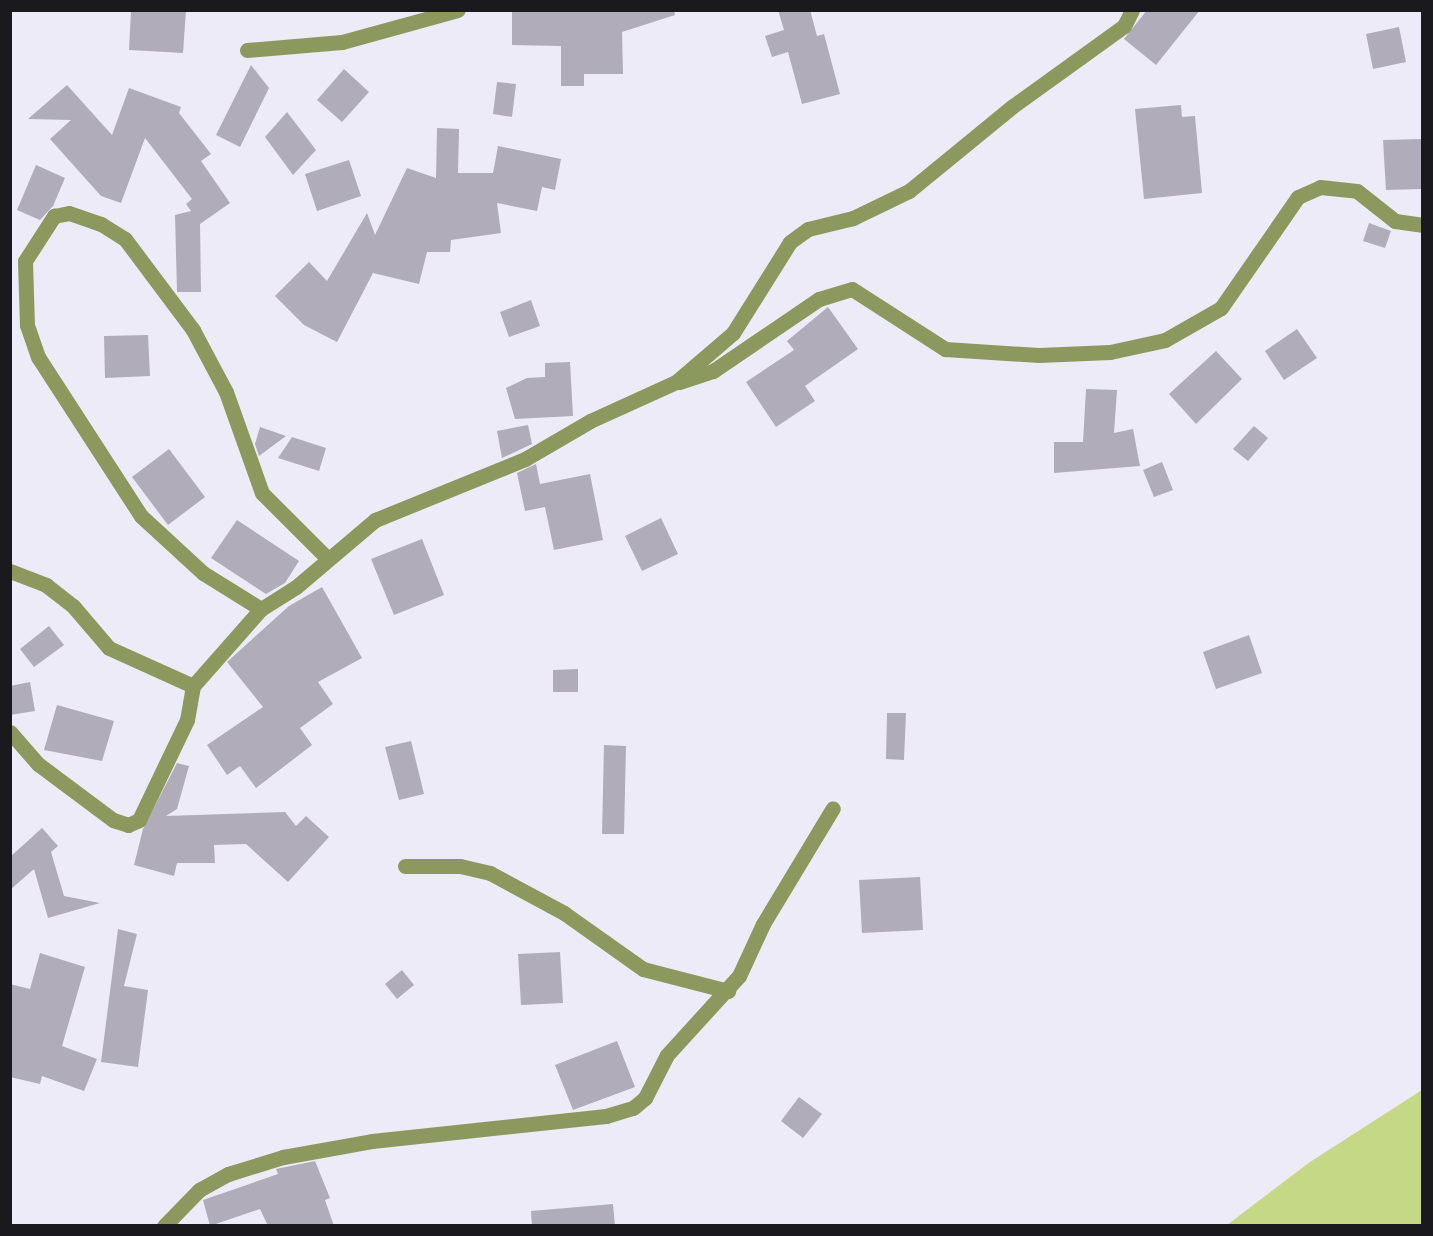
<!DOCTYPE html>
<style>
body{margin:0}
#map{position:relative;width:1433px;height:1236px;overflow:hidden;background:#eeebf8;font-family:"PT Sans Narrow",sans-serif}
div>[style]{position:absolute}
.green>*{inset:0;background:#c5d886}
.building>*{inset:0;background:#b0acb9}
.street>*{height:15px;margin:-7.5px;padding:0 7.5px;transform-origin:7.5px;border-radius:7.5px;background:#8b995e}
span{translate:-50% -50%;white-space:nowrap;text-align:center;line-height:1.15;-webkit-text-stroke:6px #fff;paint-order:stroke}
.frame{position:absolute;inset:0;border:12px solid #1a191e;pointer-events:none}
</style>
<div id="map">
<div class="green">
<i style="clip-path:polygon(1422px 1090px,1422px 1225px,1227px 1225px,1310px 1162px)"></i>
</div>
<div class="building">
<i style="clip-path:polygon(131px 10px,186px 10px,183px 53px,129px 50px)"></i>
<i style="clip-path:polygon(512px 10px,674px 10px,675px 15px,622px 32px,623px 74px,584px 74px,584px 86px,561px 86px,561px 46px,512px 45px)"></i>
<i style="clip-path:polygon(778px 10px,810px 10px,817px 36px,824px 34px,840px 94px,802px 104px,788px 52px,772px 57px,765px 36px,784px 30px)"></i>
<i style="clip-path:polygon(1147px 10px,1200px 10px,1156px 65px,1124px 39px)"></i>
<i style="clip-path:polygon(1399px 27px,1406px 62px,1373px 69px,1366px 34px)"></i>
<i style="clip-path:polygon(251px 65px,269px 88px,240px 147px,216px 135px)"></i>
<i style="clip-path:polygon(344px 69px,369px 92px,342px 122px,317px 100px)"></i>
<i style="clip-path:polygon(497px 82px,516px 84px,512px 117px,493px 114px)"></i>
<i style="clip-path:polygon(67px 85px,112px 135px,129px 88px,181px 107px,179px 113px,211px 154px,201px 161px,230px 203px,200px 224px,201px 292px,177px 292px,175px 215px,191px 211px,186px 204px,192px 199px,145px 138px,121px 203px,101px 196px,50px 139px,71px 120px,28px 119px)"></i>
<i style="clip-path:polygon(1181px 105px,1182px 117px,1195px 116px,1202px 193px,1144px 199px,1135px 109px)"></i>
<i style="clip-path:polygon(287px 112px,316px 150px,293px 175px,265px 137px)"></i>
<i style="clip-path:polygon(437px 128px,459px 129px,458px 173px,493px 173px,498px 146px,561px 159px,555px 190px,542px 187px,537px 211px,497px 203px,501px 233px,451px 240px,450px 252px,427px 252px,419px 284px,373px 273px,337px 342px,304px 325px,275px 296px,309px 262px,327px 281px,367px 213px,375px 235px,407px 168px,436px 178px)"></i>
<i style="clip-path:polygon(1422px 139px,1422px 189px,1386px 190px,1383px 140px)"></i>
<i style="clip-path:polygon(349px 160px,361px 196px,317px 211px,305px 174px)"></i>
<i style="clip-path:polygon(36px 165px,65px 178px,53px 206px,40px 220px,17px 210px)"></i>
<i style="clip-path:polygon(1369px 223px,1391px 231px,1385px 248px,1363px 241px)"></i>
<i style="clip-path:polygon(531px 300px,540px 326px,509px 337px,500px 312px)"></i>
<i style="clip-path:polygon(828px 307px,858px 349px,805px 386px,815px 401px,776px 427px,746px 382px,794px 350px,787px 341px)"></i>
<i style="clip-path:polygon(1297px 329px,1317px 358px,1284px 380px,1265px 351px)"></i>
<i style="clip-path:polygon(148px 335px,150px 376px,105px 378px,104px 336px)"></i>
<i style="clip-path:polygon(1216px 351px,1242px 379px,1196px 424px,1169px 394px)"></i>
<i style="clip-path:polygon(570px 362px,573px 416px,515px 419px,506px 388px,527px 378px,545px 377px,545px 363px)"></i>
<i style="clip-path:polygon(1086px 389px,1117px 390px,1114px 433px,1133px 429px,1140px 466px,1054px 473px,1054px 442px,1083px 442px)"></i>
<i style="clip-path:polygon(528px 425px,532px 444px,502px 458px,497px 431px)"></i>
<i style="clip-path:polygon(1254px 426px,1268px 438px,1248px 461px,1233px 449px)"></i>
<i style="clip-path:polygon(260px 427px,286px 436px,259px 456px,255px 444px)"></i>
<i style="clip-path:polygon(292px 437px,326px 448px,319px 471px,278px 458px)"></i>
<i style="clip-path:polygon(169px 449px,205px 497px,168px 525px,132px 477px)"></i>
<i style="clip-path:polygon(1162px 462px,1173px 490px,1154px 497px,1143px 470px)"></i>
<i style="clip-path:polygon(536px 464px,540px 484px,590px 474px,603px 540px,554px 550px,545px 507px,525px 511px,517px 473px)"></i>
<i style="clip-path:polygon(661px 518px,678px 554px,642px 571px,625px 536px)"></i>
<i style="clip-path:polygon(237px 520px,299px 561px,285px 583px,266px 594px,211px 558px)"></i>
<i style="clip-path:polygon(422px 539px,444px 595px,394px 615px,371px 559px)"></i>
<i style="clip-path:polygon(322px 587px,362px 658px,318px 682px,333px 704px,300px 728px,312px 745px,256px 788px,240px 766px,227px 775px,207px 745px,263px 707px,227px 662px,289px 606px)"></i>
<i style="clip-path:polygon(49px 626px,64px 645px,34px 667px,20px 649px)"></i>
<i style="clip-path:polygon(1249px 635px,1262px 673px,1216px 689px,1203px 652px)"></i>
<i style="clip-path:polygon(578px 669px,578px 692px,553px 692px,553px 670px)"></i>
<i style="clip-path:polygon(30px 682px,35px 711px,10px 715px,10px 686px)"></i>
<i style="clip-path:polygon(57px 705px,114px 721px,102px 761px,44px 750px)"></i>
<i style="clip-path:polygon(887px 713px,906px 713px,904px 760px,886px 759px)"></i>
<i style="clip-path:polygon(411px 741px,424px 794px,399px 800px,385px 747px)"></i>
<i style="clip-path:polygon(604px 745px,626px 746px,624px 834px,602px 834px)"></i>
<i style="clip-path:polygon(177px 763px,189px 766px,177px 809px,166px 816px,285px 812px,296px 826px,306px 816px,329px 837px,288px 882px,246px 844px,214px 845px,215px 863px,177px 863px,174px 876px,134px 865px,143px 829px)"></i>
<i style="clip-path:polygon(42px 828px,58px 846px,51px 852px,64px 896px,100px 903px,48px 918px,34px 869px,10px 890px,10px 857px)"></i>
<i style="clip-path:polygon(920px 877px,923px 930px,862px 933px,859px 880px)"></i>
<i style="clip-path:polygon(118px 929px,137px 934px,124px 986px,148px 990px,138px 1067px,101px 1062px)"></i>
<i style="clip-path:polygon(560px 952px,563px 1003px,521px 1005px,518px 954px)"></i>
<i style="clip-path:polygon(40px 953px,85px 967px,62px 1046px,97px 1059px,84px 1091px,42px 1076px,40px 1084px,10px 1077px,10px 984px,30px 989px)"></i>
<i style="clip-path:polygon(402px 970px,414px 985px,397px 999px,385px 984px)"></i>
<i style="clip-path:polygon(617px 1041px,635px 1087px,573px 1110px,555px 1065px)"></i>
<i style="clip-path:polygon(799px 1097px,822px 1114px,803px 1138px,781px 1121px)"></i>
<i style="clip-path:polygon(315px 1161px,330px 1198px,325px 1200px,334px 1226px,268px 1226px,260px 1209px,210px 1226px,203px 1200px,278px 1174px,276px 1169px)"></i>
<i style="clip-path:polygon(613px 1204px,615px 1226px,532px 1226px,531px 1211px)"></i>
</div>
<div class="street">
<i style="left:247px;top:50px;width:95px;rotate:-4.8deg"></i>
<i style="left:342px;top:42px;width:120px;rotate:-15.4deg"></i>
<i style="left:679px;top:382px;width:36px;rotate:-18deg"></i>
<i style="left:713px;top:371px;width:128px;rotate:-34.2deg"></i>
<i style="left:819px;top:299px;width:34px;rotate:-17deg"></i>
<i style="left:852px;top:289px;width:111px;rotate:32.8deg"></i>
<i style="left:945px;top:349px;width:94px;rotate:3.7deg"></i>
<i style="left:1039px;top:355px;width:71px;rotate:-2.4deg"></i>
<i style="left:1110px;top:352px;width:56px;rotate:-12.3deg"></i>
<i style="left:1165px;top:340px;width:64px;rotate:-29.7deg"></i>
<i style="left:1221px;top:308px;width:135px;rotate:-55.3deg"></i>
<i style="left:1298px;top:197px;width:24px;rotate:-24deg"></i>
<i style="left:1320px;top:187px;width:37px;rotate:6deg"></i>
<i style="left:1357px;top:191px;width:48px;rotate:38.3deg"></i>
<i style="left:1395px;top:221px;width:27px;rotate:8deg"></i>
<i style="left:10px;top:571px;width:39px;rotate:21deg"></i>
<i style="left:46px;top:585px;width:34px;rotate:38deg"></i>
<i style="left:73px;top:606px;width:55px;rotate:49.4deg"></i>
<i style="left:109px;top:648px;width:92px;rotate:24.3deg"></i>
<i style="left:261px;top:609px;width:68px;rotate:-148.2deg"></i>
<i style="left:203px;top:573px;width:84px;rotate:-137.4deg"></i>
<i style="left:141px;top:516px;width:189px;rotate:-122.9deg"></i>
<i style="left:38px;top:357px;width:34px;rotate:-109deg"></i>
<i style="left:27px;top:325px;width:64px;rotate:-91.8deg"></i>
<i style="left:25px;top:261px;width:54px;rotate:-57.2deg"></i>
<i style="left:54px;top:216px;width:15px;rotate:-11deg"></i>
<i style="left:69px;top:213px;width:34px;rotate:19deg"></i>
<i style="left:101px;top:224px;width:28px;rotate:32deg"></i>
<i style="left:125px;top:239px;width:114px;rotate:53.2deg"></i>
<i style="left:193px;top:330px;width:70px;rotate:62deg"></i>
<i style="left:226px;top:392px;width:107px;rotate:70.4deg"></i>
<i style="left:262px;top:493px;width:92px;rotate:45deg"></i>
<i style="left:10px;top:732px;width:43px;rotate:48.8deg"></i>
<i style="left:38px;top:764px;width:94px;rotate:36.7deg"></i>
<i style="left:113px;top:820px;width:16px;rotate:18deg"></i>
<i style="left:128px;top:825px;width:12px;rotate:-24deg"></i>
<i style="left:139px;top:820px;width:111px;rotate:-64.4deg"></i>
<i style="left:187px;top:720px;width:35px;rotate:-80deg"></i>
<i style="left:193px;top:686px;width:103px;rotate:-48.6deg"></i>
<i style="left:261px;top:609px;width:41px;rotate:-32.2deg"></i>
<i style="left:296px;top:587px;width:104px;rotate:-40.3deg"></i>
<i style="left:375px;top:520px;width:162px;rotate:-22.1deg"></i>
<i style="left:525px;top:459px;width:75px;rotate:-30.3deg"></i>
<i style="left:590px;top:421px;width:94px;rotate:-24.4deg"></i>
<i style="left:676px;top:382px;width:75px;rotate:-40.7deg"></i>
<i style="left:733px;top:333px;width:107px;rotate:-57.9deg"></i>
<i style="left:790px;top:242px;width:22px;rotate:-36deg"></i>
<i style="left:808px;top:229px;width:46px;rotate:-13.7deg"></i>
<i style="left:853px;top:218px;width:62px;rotate:-25.7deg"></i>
<i style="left:909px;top:191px;width:134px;rotate:-39.3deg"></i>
<i style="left:1013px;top:106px;width:137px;rotate:-35.8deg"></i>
<i style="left:1124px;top:26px;width:18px;rotate:-63deg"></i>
<i style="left:405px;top:866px;width:55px"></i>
<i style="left:460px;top:866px;width:31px;rotate:13deg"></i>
<i style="left:490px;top:873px;width:84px;rotate:28.4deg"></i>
<i style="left:564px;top:913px;width:97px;rotate:35.3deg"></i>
<i style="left:643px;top:969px;width:88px;rotate:14.5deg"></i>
<i style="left:164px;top:1226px;width:50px;rotate:-45.8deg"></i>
<i style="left:199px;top:1190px;width:33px;rotate:-29deg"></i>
<i style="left:228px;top:1174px;width:58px;rotate:-17.2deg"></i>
<i style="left:283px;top:1157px;width:90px;rotate:-10.2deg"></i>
<i style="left:372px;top:1141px;width:235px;rotate:-6.1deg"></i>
<i style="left:606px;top:1116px;width:28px;rotate:-17deg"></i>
<i style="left:633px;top:1108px;width:16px;rotate:-40deg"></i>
<i style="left:645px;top:1098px;width:48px;rotate:-62.9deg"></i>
<i style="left:667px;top:1055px;width:107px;rotate:-47.7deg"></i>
<i style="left:739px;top:976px;width:57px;rotate:-65.2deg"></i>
<i style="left:763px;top:924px;width:135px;rotate:-58.9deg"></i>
</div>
<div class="frame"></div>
</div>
